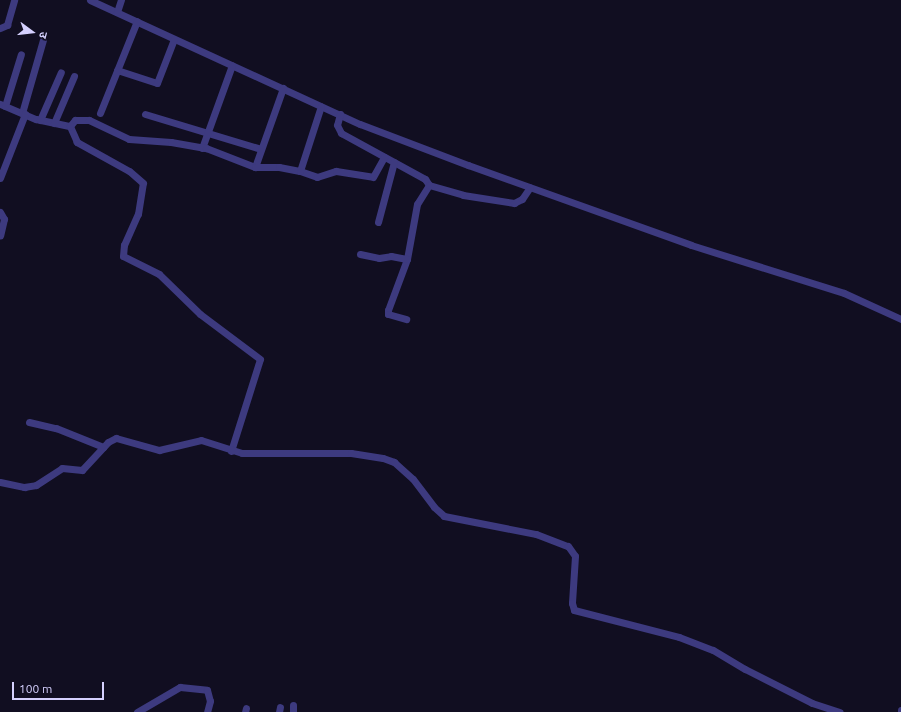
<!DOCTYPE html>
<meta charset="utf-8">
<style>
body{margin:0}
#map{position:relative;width:901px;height:712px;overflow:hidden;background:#110e21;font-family:Ubuntu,"Noto Sans Devanagari",sans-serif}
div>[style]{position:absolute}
.minor>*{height:7px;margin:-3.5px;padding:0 3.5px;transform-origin:3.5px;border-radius:3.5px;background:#3d3a7f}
span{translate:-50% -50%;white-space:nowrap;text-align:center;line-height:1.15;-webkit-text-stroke:3.5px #110e21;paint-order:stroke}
.north{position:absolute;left:12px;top:12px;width:40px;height:40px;-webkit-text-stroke:3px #110e21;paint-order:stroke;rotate:105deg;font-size:11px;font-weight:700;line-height:16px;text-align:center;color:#d5d0fe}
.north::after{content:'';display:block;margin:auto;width:14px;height:18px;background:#d5d0fe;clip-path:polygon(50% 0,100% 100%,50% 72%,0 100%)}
.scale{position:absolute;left:12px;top:682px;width:92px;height:18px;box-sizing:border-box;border:2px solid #d5d0fe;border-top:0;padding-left:5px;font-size:12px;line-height:14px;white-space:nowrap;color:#d5d0fe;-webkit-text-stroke:3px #110e21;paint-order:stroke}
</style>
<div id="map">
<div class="minor">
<i style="left:90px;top:0;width:297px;rotate:24.7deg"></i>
<i style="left:360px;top:124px;width:116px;rotate:20.8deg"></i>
<i style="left:468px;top:165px;width:237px;rotate:19.7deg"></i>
<i style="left:691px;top:245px;width:160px;rotate:17.4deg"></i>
<i style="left:844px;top:293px;width:63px;rotate:24.5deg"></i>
<i style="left:117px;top:12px;width:13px;rotate:-72deg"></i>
<i style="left:0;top:28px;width:8px;rotate:-23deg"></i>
<i style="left:7px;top:25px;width:26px;rotate:-74deg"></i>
<i style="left:117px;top:70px;width:42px;rotate:18deg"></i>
<i style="left:157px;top:83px;width:47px;rotate:-68.9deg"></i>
<i style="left:0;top:104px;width:39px;rotate:23deg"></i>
<i style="left:36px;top:119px;width:35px;rotate:12deg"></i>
<i style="left:5px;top:106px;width:54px;rotate:-72.9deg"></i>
<i style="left:22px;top:113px;width:76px;rotate:-74deg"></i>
<i style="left:100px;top:113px;width:99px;rotate:-68.1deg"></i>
<i style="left:145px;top:114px;width:121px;rotate:16.8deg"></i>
<i style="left:340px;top:114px;width:11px;rotate:105deg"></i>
<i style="left:337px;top:125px;width:9px;rotate:63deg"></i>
<i style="left:341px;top:133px;width:96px;rotate:28.7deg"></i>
<i style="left:425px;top:179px;width:7px;rotate:56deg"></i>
<i style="left:429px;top:185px;width:22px;rotate:122deg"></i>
<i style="left:417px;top:204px;width:56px;rotate:100.3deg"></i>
<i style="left:407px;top:259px;width:54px;rotate:110.4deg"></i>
<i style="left:388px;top:310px;width:4px;rotate:90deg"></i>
<i style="left:388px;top:314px;width:19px;rotate:16deg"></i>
<i style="left:40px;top:120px;width:52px;rotate:-66.4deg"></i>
<i style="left:54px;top:123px;width:51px;rotate:-66.9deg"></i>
<i style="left:202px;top:148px;width:88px;rotate:-70.1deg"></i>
<i style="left:255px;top:167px;width:84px;rotate:-70.5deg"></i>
<i style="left:300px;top:171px;width:18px;rotate:19deg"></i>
<i style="left:317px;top:177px;width:20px;rotate:-18deg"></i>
<i style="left:336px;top:171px;width:37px;rotate:9deg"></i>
<i style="left:373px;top:177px;width:23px;rotate:-61deg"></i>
<i style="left:0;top:178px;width:69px;rotate:-68.7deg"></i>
<i style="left:429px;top:185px;width:35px;rotate:16deg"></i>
<i style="left:463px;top:195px;width:52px;rotate:8.9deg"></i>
<i style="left:514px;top:203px;width:9px;rotate:-27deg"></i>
<i style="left:522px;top:199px;width:14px;rotate:-56deg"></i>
<i style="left:0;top:212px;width:8px;rotate:60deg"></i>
<i style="left:4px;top:219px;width:17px;rotate:103deg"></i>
<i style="left:378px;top:222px;width:62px;rotate:-75.1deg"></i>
<i style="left:360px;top:254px;width:19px;rotate:12deg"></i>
<i style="left:379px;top:258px;width:12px;rotate:-9deg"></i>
<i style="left:391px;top:256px;width:16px;rotate:11deg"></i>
<i style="left:29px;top:422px;width:28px;rotate:13deg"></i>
<i style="left:56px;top:428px;width:51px;rotate:22deg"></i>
<i style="left:231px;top:451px;width:96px;rotate:-72.5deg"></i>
<i style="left:260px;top:359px;width:75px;rotate:-143.1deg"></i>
<i style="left:200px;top:314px;width:57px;rotate:-135.7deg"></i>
<i style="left:159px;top:274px;width:40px;rotate:-153.4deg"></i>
<i style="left:123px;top:256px;width:11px;rotate:-85deg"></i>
<i style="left:124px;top:245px;width:34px;rotate:-66deg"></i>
<i style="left:138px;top:214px;width:31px;rotate:-81deg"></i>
<i style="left:143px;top:183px;width:18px;rotate:-139deg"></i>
<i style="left:129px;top:171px;width:60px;rotate:-150.9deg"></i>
<i style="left:77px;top:142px;width:17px;rotate:-114deg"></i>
<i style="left:70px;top:126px;width:8px;rotate:-50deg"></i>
<i style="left:75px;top:120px;width:14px"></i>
<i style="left:89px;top:120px;width:44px;rotate:25.4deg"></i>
<i style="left:129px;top:139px;width:42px;rotate:4.1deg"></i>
<i style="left:171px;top:142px;width:36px;rotate:10deg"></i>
<i style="left:206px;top:148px;width:53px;rotate:21.2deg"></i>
<i style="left:255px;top:167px;width:24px"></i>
<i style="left:279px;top:167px;width:21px;rotate:11deg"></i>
<i style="left:300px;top:171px;width:68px;rotate:-72.1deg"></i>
<i style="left:0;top:482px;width:25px;rotate:12deg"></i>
<i style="left:24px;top:487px;width:12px;rotate:-9deg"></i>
<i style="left:36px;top:485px;width:31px;rotate:-33deg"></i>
<i style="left:62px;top:468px;width:20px;rotate:6deg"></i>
<i style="left:82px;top:470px;width:38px;rotate:-47deg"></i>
<i style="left:108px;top:442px;width:9px;rotate:-27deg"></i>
<i style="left:116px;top:438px;width:45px;rotate:15.6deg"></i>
<i style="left:159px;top:450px;width:43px;rotate:-13.4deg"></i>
<i style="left:201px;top:440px;width:43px;rotate:17.6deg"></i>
<i style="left:242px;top:453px;width:109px"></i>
<i style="left:351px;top:453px;width:32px;rotate:9deg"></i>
<i style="left:383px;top:458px;width:12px;rotate:20deg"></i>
<i style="left:394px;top:462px;width:25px;rotate:42deg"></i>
<i style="left:413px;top:479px;width:35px;rotate:53deg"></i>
<i style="left:434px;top:507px;width:13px;rotate:42deg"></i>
<i style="left:444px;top:516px;width:94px;rotate:11.1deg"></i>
<i style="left:536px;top:534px;width:34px;rotate:21deg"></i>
<i style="left:568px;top:546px;width:12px;rotate:55deg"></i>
<i style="left:575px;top:556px;width:47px;rotate:93.7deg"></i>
<i style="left:572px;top:603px;width:7px;rotate:74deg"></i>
<i style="left:574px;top:610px;width:108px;rotate:14.4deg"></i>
<i style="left:679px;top:637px;width:36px;rotate:21deg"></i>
<i style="left:713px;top:650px;width:37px;rotate:31deg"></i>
<i style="left:745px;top:669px;width:75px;rotate:26.9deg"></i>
<i style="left:812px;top:703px;width:29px;rotate:18deg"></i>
<i style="left:137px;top:712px;width:50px;rotate:-30.2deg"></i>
<i style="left:180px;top:687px;width:27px;rotate:6deg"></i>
<i style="left:207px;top:690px;width:11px;rotate:75deg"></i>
<i style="left:210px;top:701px;width:11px;rotate:105deg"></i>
<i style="left:245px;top:712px;width:4px;rotate:-76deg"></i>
<i style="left:279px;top:712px;width:5px;rotate:-79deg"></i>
<i style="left:293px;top:712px;width:7px;rotate:-90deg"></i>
<i style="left:901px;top:712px;width:2px;rotate:-90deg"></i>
</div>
<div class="north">उ</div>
<div class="scale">100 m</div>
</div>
